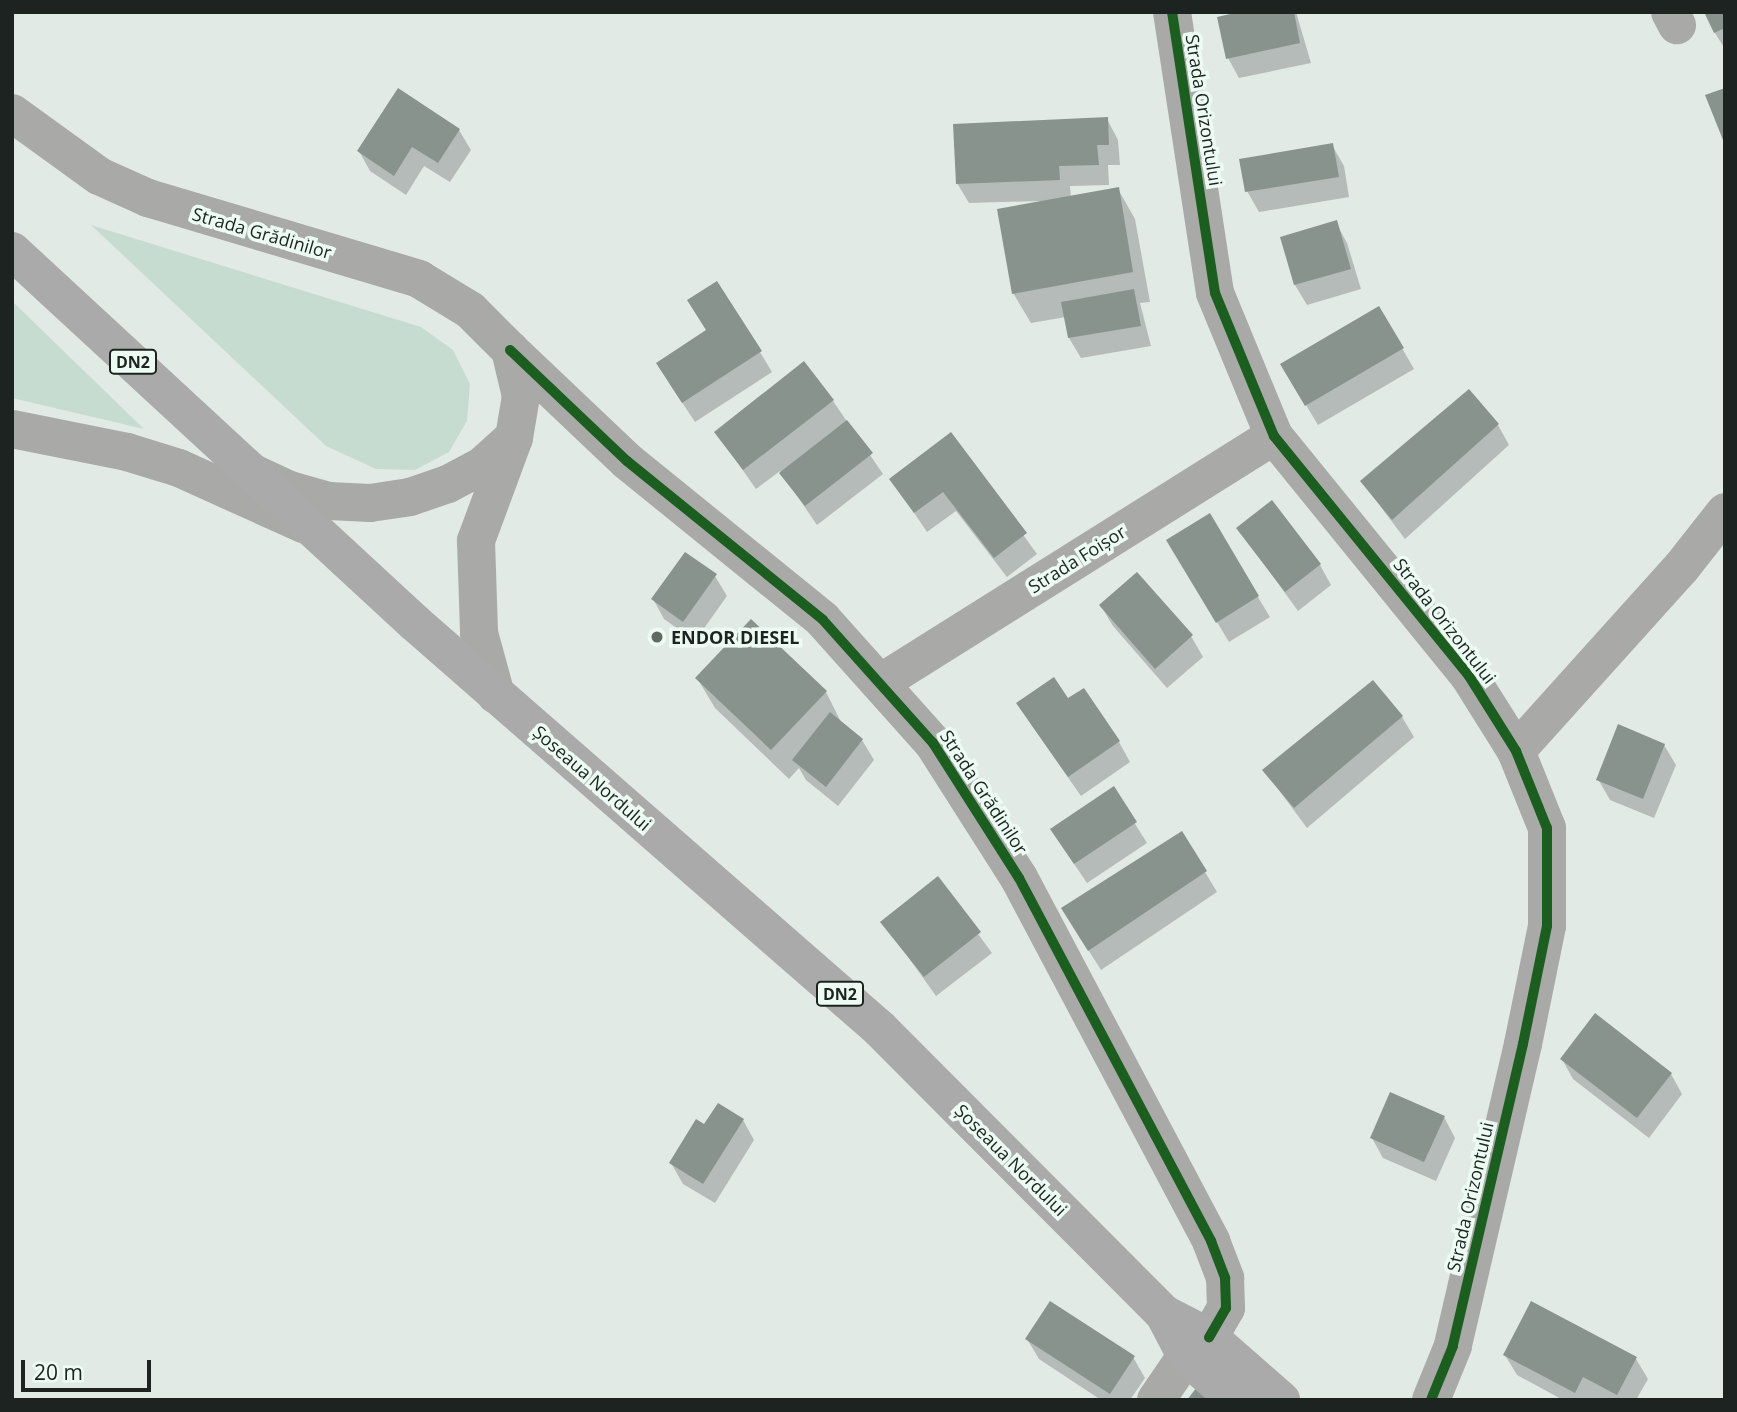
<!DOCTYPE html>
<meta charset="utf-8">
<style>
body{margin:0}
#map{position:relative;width:1737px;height:1412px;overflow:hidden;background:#e2eae6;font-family:"Open Sans",sans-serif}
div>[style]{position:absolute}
.green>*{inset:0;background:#c7dcd1}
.shadow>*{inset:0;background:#0003}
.building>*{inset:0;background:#89938e}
.minor>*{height:38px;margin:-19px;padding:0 19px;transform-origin:19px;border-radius:19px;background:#a9a9a8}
.tertiary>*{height:38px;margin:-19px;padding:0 19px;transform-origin:19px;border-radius:19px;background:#a9a9a8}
.primary>*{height:38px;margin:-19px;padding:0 19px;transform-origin:19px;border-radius:19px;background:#abaaaa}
.cycleway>*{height:10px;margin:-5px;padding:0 5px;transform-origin:5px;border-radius:5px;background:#1b5e20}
.dots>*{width:19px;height:19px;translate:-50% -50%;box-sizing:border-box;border:4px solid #ecfcf3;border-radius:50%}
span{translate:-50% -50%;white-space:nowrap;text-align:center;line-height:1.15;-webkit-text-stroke:7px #ecfcf3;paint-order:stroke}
.shield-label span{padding:2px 5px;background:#ecfcf3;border:2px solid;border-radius:5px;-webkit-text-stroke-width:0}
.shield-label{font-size:16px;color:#1d2320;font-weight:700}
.street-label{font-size:18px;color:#1d2320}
.poi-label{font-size:18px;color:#1d2320;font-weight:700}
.left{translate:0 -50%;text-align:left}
.frame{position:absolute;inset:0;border:14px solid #1d2320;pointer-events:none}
.scale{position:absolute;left:21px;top:1360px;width:130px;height:32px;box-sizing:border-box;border:4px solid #1d2320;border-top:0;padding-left:9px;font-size:21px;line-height:24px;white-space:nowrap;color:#1d2320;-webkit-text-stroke:5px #ecfcf3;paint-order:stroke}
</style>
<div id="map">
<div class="green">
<i style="clip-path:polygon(91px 225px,421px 327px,453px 350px,470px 384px,467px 421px,449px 452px,415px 470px,376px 469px,326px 446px)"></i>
<i style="clip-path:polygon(12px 301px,144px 429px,12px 398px)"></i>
</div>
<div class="shadow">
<i style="clip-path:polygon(1248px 12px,1296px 12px,1311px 63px,1239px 78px,1228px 58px)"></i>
<i style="clip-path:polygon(1706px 12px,1725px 12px,1725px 49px,1715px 33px)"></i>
<i style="clip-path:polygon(1107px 119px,1118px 140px,1120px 165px,1108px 165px,1109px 185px,1070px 186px,1071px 198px,1118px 189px,1135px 219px,1150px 302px,1140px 303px,1151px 346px,1081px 358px,1069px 338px,1066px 317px,1031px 323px,1013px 293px,1040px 201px,969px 203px,957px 183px)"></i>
<i style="clip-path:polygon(459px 130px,471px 150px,450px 182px,424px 166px,406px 195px,370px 171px,359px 151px)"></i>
<i style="clip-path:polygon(1332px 145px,1344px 166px,1349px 197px,1259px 212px,1247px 191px)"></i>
<i style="clip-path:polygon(1336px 223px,1347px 243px,1361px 289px,1307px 305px,1295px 285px,1282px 238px)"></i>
<i style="clip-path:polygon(1379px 308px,1414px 369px,1318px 425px,1282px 365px)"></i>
<i style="clip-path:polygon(708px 332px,760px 352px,772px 372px,695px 422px,670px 384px)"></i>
<i style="clip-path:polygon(833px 401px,883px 474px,817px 525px,780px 471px,756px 489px,716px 432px)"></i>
<i style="clip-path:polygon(1498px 425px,1509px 445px,1405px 539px,1362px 482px)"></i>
<i style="clip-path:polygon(951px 435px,1037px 554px,1007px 577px,956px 511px,927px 532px,892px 480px)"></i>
<i style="clip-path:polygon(1209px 516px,1270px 617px,1229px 642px,1168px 540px)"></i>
<i style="clip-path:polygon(1238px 528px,1320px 565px,1331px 585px,1298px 611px)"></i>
<i style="clip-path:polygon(715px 576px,727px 596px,695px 641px,664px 619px,653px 599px)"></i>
<i style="clip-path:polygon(1101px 606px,1191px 636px,1203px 657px,1167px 688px,1113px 626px)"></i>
<i style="clip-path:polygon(697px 678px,826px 692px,842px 724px,862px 740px,874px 760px,838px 806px,806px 780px,799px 768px,789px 779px,715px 708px)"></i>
<i style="clip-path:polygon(1068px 701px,1119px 742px,1130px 762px,1081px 796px,1030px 723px)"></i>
<i style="clip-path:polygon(1402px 717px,1414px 737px,1307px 828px,1264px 770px)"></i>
<i style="clip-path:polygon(1664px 745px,1676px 765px,1654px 818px,1610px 800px,1598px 779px)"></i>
<i style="clip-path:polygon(1113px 789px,1147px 843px,1087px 883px,1064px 849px)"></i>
<i style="clip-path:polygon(1205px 872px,1217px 892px,1101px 970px,1075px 929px)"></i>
<i style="clip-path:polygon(938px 879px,992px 953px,936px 996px,883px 922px)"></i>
<i style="clip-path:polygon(1562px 1059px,1671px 1074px,1682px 1094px,1649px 1138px,1573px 1079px)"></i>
<i style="clip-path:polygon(1444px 1117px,1455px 1138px,1436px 1181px,1383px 1158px,1372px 1138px)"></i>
<i style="clip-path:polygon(743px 1120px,754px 1140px,715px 1203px,683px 1184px,671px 1163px,705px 1126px)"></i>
<i style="clip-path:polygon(1027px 1339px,1133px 1357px,1145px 1378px,1130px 1400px,1101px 1400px,1039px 1359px)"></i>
<i style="clip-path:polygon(1505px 1355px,1636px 1359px,1648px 1379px,1636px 1400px,1563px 1400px,1517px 1375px)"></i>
</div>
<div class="building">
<i style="clip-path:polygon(1239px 12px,1294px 12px,1300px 43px,1226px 59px,1217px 17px)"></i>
<i style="clip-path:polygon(1704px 12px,1725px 12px,1725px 28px,1714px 33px)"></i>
<i style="clip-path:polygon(398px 88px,460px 129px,438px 163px,412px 147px,394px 176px,357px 151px)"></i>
<i style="clip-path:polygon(1725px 88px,1725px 145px,1705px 95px)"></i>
<i style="clip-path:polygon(1108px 117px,1109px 145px,1097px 145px,1099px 165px,1059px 166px,1060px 180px,956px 184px,953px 124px)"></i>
<i style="clip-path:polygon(1333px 143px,1339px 177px,1245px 192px,1239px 159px)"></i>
<i style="clip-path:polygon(1119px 187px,1133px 272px,1012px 294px,997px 209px)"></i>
<i style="clip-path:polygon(1337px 220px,1351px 269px,1294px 285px,1280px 237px)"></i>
<i style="clip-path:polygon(717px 281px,762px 351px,682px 403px,656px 363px,706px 330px,687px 300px)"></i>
<i style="clip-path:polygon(1134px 289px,1141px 326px,1068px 338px,1061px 302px)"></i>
<i style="clip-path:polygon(1379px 306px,1404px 348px,1305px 406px,1280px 364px)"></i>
<i style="clip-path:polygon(804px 361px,834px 400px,743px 470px,714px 432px)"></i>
<i style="clip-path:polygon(1469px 389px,1499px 424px,1392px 520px,1360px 481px)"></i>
<i style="clip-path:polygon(847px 420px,873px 453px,805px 506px,779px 473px)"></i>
<i style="clip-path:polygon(951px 432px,1027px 533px,994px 558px,943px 492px,914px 513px,889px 479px)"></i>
<i style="clip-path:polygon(1272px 500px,1321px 564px,1285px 592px,1236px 528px)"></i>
<i style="clip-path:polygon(1210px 513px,1259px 596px,1216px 623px,1166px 540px)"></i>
<i style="clip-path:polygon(685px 552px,717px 574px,683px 622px,651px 599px)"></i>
<i style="clip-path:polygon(1137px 572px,1193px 635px,1155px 669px,1099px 605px)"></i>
<i style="clip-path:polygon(751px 619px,827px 691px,771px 750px,695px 678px)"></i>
<i style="clip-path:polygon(1054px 677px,1068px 698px,1084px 688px,1120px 741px,1068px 777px,1016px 703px)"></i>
<i style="clip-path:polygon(1373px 680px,1403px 716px,1294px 808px,1262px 770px)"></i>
<i style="clip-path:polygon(830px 712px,863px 739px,826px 787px,792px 760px)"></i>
<i style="clip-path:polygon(1618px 724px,1665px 744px,1643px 799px,1596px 780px)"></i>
<i style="clip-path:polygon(1114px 786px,1137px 822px,1074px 864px,1050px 829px)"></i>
<i style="clip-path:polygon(1182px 831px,1207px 871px,1088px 951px,1061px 908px)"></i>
<i style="clip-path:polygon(938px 876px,981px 932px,924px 977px,880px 922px)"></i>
<i style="clip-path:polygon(1595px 1013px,1672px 1073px,1637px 1118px,1560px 1059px)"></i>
<i style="clip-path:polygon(1390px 1092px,1445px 1116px,1424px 1162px,1370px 1138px)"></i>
<i style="clip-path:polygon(718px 1103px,744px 1119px,703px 1184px,669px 1163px,696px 1119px,704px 1124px)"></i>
<i style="clip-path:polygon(1050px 1301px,1135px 1356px,1110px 1394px,1025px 1339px)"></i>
<i style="clip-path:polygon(1531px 1301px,1637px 1357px,1617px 1395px,1583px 1377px,1575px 1393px,1503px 1355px)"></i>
<i style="clip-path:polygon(1200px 1383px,1223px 1400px,1187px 1400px)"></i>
</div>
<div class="minor">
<i style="left:1172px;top:12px;width:284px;rotate:81.3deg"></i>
<i style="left:1215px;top:293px;width:155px;rotate:67.6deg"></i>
<i style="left:1274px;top:436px;width:309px;rotate:50.9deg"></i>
<i style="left:1469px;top:676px;width:89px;rotate:57.9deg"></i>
<i style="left:1516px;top:751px;width:83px;rotate:68.1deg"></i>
<i style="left:1547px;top:828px;width:98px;rotate:90deg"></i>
<i style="left:1547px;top:926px;width:120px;rotate:101.5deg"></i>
<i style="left:1523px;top:1044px;width:310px;rotate:103.1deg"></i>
<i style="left:1453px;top:1346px;width:58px;rotate:112.2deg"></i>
<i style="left:1670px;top:12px;width:15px;rotate:62deg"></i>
<i style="left:510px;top:350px;width:161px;rotate:43.5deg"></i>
<i style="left:627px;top:461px;width:252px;rotate:39deg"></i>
<i style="left:823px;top:620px;width:165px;rotate:48.2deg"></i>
<i style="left:933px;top:743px;width:160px;rotate:57.5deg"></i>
<i style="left:1019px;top:878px;width:411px;rotate:62.1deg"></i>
<i style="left:1211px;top:1241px;width:40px;rotate:69deg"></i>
<i style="left:1225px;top:1278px;width:30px;rotate:88deg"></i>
<i style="left:1226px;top:1308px;width:34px;rotate:120deg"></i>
<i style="left:880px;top:683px;width:465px;rotate:-32.1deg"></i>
<i style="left:1516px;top:751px;width:246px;rotate:-48deg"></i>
<i style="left:1681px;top:568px;width:71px;rotate:-51.8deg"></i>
<i style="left:1156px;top:1400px;width:53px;rotate:-55.7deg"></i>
</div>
<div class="tertiary">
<i style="left:12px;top:113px;width:107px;rotate:35.9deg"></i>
<i style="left:99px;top:176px;width:54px;rotate:24.2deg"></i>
<i style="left:148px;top:198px;width:283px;rotate:16.6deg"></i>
<i style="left:419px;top:279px;width:60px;rotate:31.3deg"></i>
<i style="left:470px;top:310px;width:57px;rotate:45deg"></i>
<i style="left:510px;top:350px;width:47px;rotate:76.6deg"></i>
<i style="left:521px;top:396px;width:43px;rotate:99.5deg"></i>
<i style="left:514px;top:438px;width:110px;rotate:110.3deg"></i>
<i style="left:476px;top:541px;width:92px;rotate:88.1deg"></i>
<i style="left:479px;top:633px;width:64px;rotate:74.7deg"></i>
<i style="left:12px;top:429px;width:117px;rotate:11.3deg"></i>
<i style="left:127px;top:452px;width:54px;rotate:17.1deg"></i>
<i style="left:179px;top:468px;width:138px;rotate:24.3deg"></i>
<i style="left:255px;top:474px;width:38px;rotate:25deg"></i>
<i style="left:290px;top:490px;width:41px;rotate:15.8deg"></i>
<i style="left:329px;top:501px;width:41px;rotate:2.8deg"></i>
<i style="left:370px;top:503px;width:40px;rotate:-8.5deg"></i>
<i style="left:410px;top:497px;width:40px;rotate:-18.9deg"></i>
<i style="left:448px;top:484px;width:40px;rotate:-28deg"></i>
<i style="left:483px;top:465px;width:39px;rotate:-42deg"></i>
</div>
<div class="primary">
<i style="left:12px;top:251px;width:548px;rotate:42.71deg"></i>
<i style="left:415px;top:623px;width:617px;rotate:41.12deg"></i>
<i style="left:880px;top:1029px;width:402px;rotate:45.1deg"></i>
<i style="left:1164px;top:1314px;width:47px;rotate:62.4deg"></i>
<i style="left:1186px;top:1356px;width:67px;rotate:41.3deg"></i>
<i style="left:1164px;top:1314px;width:51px;rotate:27.1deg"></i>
<i style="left:1209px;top:1337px;width:96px;rotate:41.2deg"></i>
</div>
<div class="cycleway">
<i style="left:1172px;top:12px;width:284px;rotate:81.3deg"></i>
<i style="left:1215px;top:293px;width:155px;rotate:67.6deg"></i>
<i style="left:1274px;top:436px;width:309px;rotate:50.9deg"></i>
<i style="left:1469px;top:676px;width:89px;rotate:57.9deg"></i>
<i style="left:1516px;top:751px;width:83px;rotate:68.1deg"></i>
<i style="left:1547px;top:828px;width:98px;rotate:90deg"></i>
<i style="left:1547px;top:926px;width:120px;rotate:101.5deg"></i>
<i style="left:1523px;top:1044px;width:310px;rotate:103.1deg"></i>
<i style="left:1453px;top:1346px;width:58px;rotate:112.2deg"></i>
<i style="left:510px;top:350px;width:161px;rotate:43.5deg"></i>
<i style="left:627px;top:461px;width:252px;rotate:39deg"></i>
<i style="left:823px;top:620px;width:165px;rotate:48.2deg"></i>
<i style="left:933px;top:743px;width:160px;rotate:57.5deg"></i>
<i style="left:1019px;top:878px;width:411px;rotate:62.1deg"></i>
<i style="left:1211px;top:1241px;width:40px;rotate:69deg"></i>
<i style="left:1225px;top:1278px;width:30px;rotate:88deg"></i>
<i style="left:1226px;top:1308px;width:34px;rotate:120deg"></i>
</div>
<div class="dots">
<i style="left:657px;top:637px;background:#626965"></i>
</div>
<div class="shield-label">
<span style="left:133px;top:362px">DN2</span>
<span style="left:840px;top:994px">DN2</span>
</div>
<div class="street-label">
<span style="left:1204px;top:110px;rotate:81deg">Strada Orizontului</span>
<span style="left:262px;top:233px;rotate:16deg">Strada Grădinilor</span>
<span style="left:1077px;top:559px;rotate:-32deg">Strada Foișor</span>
<span style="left:1445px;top:621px;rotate:52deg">Strada Orizontului</span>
<span style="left:592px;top:778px;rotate:41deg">Șoseaua Nordului</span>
<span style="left:984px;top:792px;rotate:57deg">Strada Grădinilor</span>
<span style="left:1011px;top:1160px;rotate:45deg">Șoseaua Nordului</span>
<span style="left:1470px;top:1197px;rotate:-77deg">Strada Orizontului</span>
</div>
<div class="poi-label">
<span class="left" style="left:671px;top:637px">ENDOR DIESEL</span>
</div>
<div class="frame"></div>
<div class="scale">20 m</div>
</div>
